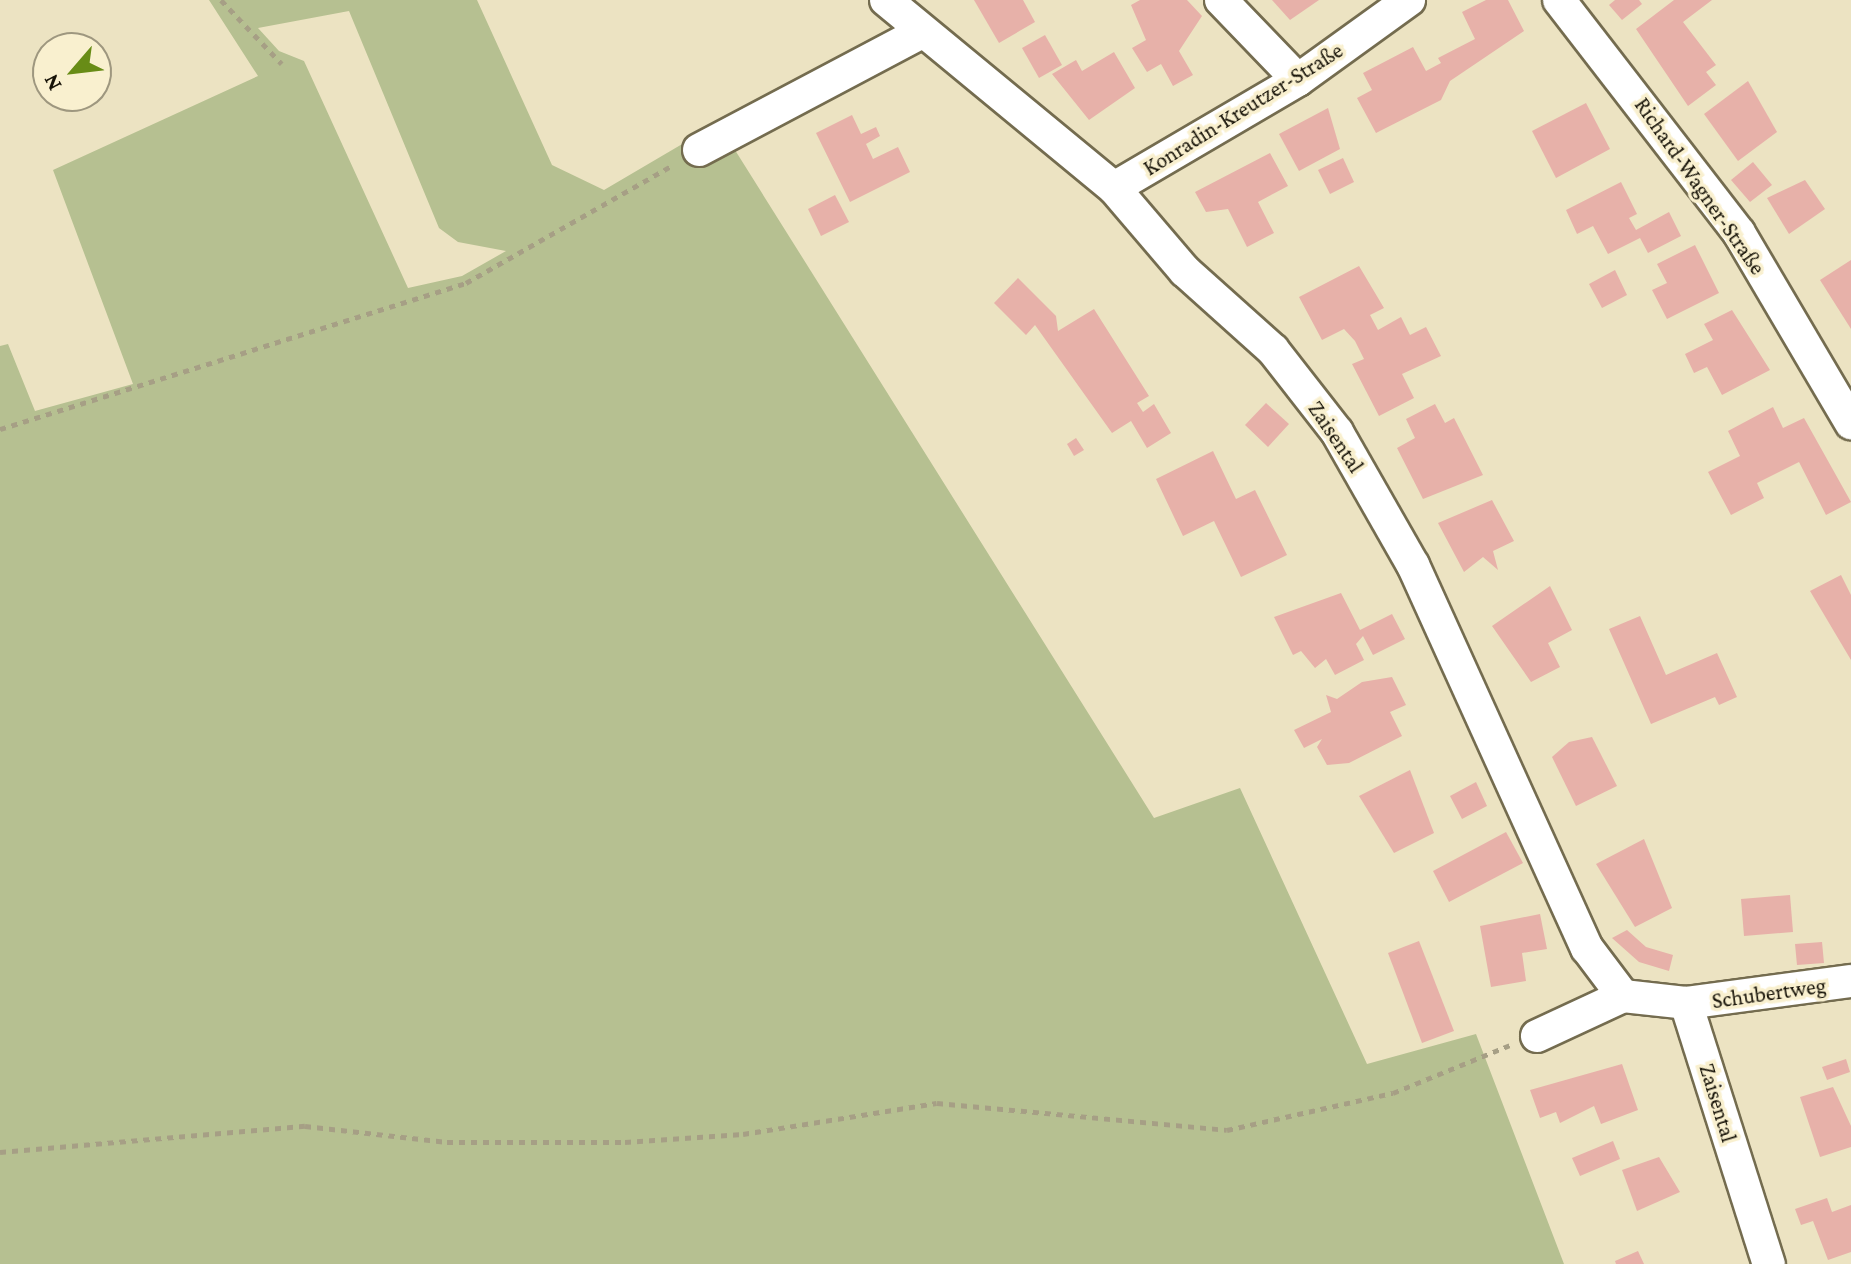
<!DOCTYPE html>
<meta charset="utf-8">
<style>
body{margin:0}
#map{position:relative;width:1851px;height:1264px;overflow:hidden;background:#ece3c2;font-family:"Crimson Pro",serif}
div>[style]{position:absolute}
.green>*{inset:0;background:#b6c091}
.building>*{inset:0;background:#e7b1a9}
.path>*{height:5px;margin-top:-2.5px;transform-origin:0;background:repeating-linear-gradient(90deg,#a69f85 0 6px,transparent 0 12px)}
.roads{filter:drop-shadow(2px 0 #746c4f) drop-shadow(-2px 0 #746c4f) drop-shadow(0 2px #746c4f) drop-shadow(0 -2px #746c4f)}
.minor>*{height:32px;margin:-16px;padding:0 16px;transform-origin:16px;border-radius:16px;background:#fff}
span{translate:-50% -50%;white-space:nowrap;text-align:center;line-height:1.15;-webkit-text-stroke:7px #f9f0cf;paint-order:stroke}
.street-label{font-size:22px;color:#161207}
.north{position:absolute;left:32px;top:32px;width:80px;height:80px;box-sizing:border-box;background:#f9f0cf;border:2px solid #9e977f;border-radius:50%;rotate:242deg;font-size:22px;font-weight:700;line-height:32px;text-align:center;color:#161207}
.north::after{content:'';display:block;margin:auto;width:28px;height:36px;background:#688c16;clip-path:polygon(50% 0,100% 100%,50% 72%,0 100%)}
</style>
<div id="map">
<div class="green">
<i style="clip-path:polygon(evenodd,209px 0,477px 0,552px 165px,604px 190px,718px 123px,1154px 818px,1240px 788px,1367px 1064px,1476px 1034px,1564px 1264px,0 1264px,0 346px,8px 344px,35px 411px,133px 384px,53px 170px,258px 76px,209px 0,349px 11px,439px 228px,458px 242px,506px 251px,462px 276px,408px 288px,304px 61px,279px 51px,258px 28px,349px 11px)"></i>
</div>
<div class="building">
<i style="clip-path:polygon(974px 0,1023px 0,1035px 22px,999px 43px)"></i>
<i style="clip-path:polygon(1140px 0,1187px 0,1202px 16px,1179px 51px,1193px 75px,1173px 86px,1161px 64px,1147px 72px,1132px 48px,1146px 40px,1131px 5px)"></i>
<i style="clip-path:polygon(1272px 0,1319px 0,1290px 20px)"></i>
<i style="clip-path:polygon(1486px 0,1508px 0,1524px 31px,1450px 81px,1441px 100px,1376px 133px,1357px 98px,1372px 90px,1363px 73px,1413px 47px,1426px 71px,1441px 63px,1438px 58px,1475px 39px,1462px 12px)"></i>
<i style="clip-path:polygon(1615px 0,1639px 0,1642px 4px,1622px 20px,1609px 5px)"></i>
<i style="clip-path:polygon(1674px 0,1712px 0,1683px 22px,1716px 65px,1706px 72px,1716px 85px,1688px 106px,1636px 29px)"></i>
<i style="clip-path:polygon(1045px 35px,1062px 65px,1039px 78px,1022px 48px)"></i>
<i style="clip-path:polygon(1114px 52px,1135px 88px,1089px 120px,1052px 74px,1076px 60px,1082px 71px)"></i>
<i style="clip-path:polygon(1748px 81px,1777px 132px,1738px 161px,1704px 114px)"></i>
<i style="clip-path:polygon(1586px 103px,1610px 149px,1556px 178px,1532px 131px)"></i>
<i style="clip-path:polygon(1328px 108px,1340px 149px,1299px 171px,1279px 134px)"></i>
<i style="clip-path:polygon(852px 115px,861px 134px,876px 127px,880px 136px,866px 144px,873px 159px,898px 147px,910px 172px,850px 202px,816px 133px)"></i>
<i style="clip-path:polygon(1270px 153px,1288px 186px,1258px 202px,1274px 233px,1247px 247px,1228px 209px,1206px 212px,1195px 192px)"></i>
<i style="clip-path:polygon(1343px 158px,1354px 182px,1330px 194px,1318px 170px)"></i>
<i style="clip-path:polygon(1753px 162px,1772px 185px,1750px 202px,1731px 180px)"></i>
<i style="clip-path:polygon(1805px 180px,1825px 209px,1789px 234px,1767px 198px)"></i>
<i style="clip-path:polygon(1621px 182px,1637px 214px,1629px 218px,1636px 230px,1669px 212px,1681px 236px,1648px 253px,1640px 238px,1608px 254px,1593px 226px,1577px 234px,1566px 210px)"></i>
<i style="clip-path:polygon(835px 195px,849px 222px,821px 236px,808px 209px)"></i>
<i style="clip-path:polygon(1695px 245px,1719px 293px,1667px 319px,1652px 290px,1667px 283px,1657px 264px)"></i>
<i style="clip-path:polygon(1851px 260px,1851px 329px,1820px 280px)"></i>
<i style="clip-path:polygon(1359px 266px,1384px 308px,1370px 315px,1378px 330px,1401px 317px,1410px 335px,1426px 327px,1441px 356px,1402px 374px,1414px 398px,1379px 416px,1352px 364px,1364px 359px,1355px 341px,1344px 329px,1322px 340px,1299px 297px)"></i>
<i style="clip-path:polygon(1615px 270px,1627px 295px,1602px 308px,1589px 284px)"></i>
<i style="clip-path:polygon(1018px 278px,1056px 316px,1058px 331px,1094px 309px,1149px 396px,1137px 403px,1143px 412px,1154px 404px,1171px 433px,1147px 448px,1131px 421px,1112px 433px,1035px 325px,1026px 335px,994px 303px)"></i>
<i style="clip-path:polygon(1732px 310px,1770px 370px,1722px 395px,1707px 367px,1694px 373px,1685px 354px,1713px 340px,1704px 324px)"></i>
<i style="clip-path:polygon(1266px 403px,1289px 424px,1268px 447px,1245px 425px)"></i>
<i style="clip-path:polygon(1435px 404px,1445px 423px,1454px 418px,1483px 475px,1423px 499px,1397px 448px,1415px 438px,1406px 419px)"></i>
<i style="clip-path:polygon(1773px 407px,1783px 428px,1804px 418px,1851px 502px,1826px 515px,1799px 462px,1757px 483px,1764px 498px,1731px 515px,1708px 472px,1740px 456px,1728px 431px)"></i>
<i style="clip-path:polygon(1076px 438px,1084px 450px,1074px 456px,1067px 444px)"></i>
<i style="clip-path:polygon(1213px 451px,1236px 499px,1255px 490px,1287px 555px,1241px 577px,1214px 521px,1183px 536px,1156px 479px)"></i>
<i style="clip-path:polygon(1492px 500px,1514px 541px,1493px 551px,1498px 570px,1483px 557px,1464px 572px,1438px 523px)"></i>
<i style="clip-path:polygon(1841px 575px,1851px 595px,1851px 660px,1810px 591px)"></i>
<i style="clip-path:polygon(1550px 586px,1572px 630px,1548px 643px,1560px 667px,1531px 682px,1492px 626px)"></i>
<i style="clip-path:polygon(1341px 593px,1360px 630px,1392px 614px,1405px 639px,1373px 655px,1363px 636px,1356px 644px,1364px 660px,1335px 675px,1326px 659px,1315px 668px,1301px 651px,1293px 655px,1274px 617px)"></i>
<i style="clip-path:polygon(1640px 616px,1666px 675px,1717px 653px,1737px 697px,1719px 705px,1715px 697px,1651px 724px,1609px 629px)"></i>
<i style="clip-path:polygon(1392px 677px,1406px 705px,1390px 712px,1402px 736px,1349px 763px,1327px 765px,1317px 747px,1322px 739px,1304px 748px,1294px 730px,1331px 712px,1326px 695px,1337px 699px,1362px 682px)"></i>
<i style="clip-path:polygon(1592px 737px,1617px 786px,1576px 806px,1552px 757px,1569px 742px)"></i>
<i style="clip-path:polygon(1410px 770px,1434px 833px,1394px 853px,1359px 796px)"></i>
<i style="clip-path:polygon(1476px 782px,1487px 806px,1462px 819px,1450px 796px)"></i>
<i style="clip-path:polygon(1506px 832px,1523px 863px,1449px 902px,1433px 871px)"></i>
<i style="clip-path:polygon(1644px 839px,1672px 908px,1635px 927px,1596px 864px)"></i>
<i style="clip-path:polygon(1790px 895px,1793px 932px,1744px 936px,1741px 899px)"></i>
<i style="clip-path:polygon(1540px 914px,1547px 949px,1522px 953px,1526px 981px,1491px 987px,1480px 926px)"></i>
<i style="clip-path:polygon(1627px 930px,1646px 947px,1673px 955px,1669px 971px,1639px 962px,1612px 938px)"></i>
<i style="clip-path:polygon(1419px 941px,1454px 1031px,1422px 1043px,1388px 953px)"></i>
<i style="clip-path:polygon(1822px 942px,1824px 963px,1797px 965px,1795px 944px)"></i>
<i style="clip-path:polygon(1846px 1059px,1850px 1072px,1827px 1080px,1822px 1067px)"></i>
<i style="clip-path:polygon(1622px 1064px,1638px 1110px,1601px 1124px,1594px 1106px,1560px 1123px,1556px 1112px,1540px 1118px,1530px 1090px)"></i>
<i style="clip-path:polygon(1833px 1087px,1851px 1126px,1851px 1147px,1820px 1157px,1800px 1097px)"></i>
<i style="clip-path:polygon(1613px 1141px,1620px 1159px,1580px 1176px,1572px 1158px)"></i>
<i style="clip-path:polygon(1659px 1157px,1680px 1192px,1637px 1211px,1622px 1170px)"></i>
<i style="clip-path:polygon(1827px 1198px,1832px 1212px,1851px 1205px,1851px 1252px,1828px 1260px,1813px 1221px,1801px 1225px,1795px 1209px)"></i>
<i style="clip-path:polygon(1638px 1251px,1644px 1264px,1616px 1264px,1615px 1261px)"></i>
</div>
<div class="path">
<i style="left:221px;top:0;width:88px;rotate:46.4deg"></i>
<i style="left:0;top:429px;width:488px;rotate:-17.4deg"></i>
<i style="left:466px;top:283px;width:238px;rotate:-29.7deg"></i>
<i style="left:0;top:1152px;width:306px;rotate:-4.9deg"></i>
<i style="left:305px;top:1126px;width:143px;rotate:6.4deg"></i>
<i style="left:447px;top:1142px;width:178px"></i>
<i style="left:625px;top:1142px;width:118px;rotate:-3.9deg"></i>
<i style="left:743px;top:1134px;width:196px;rotate:-9.1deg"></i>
<i style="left:937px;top:1103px;width:291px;rotate:5.3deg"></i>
<i style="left:1227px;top:1130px;width:170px;rotate:-12.6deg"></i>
<i style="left:1393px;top:1093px;width:126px;rotate:-22.3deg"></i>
</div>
<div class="roads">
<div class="minor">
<i style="left:886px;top:0;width:296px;rotate:39.5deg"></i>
<i style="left:1114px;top:188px;width:109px;rotate:49.5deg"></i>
<i style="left:1185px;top:271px;width:118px;rotate:41.9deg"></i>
<i style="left:1273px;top:350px;width:104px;rotate:52deg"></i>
<i style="left:1337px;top:432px;width:153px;rotate:60.3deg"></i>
<i style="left:1413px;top:565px;width:421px;rotate:65.6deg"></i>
<i style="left:1587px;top:948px;width:60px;rotate:53.1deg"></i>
<i style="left:1623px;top:996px;width:63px;rotate:6.3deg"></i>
<i style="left:1686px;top:1003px;width:274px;rotate:72.4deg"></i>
<i style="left:1221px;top:0;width:111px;rotate:46.1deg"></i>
<i style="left:1559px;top:0;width:294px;rotate:52.3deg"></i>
<i style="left:1739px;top:233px;width:221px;rotate:59.5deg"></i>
<i style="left:699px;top:150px;width:252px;rotate:-27.9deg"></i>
<i style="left:1114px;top:188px;width:213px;rotate:-30.4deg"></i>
<i style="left:1298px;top:80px;width:137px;rotate:-35.8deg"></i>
<i style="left:1686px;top:1003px;width:166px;rotate:-7.6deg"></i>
<i style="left:1537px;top:1036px;width:95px;rotate:-24.9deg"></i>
</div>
</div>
<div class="street-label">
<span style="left:1243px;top:109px;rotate:-32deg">Konradin-Kreutzer-Straße</span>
<span style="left:1700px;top:186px;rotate:55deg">Richard-Wagner-Straße</span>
<span style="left:1336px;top:437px;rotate:56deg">Zaisental</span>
<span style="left:1769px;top:993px;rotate:-8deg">Schubertweg</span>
<span style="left:1718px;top:1103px;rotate:73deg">Zaisental</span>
</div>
<div class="north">N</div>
</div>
